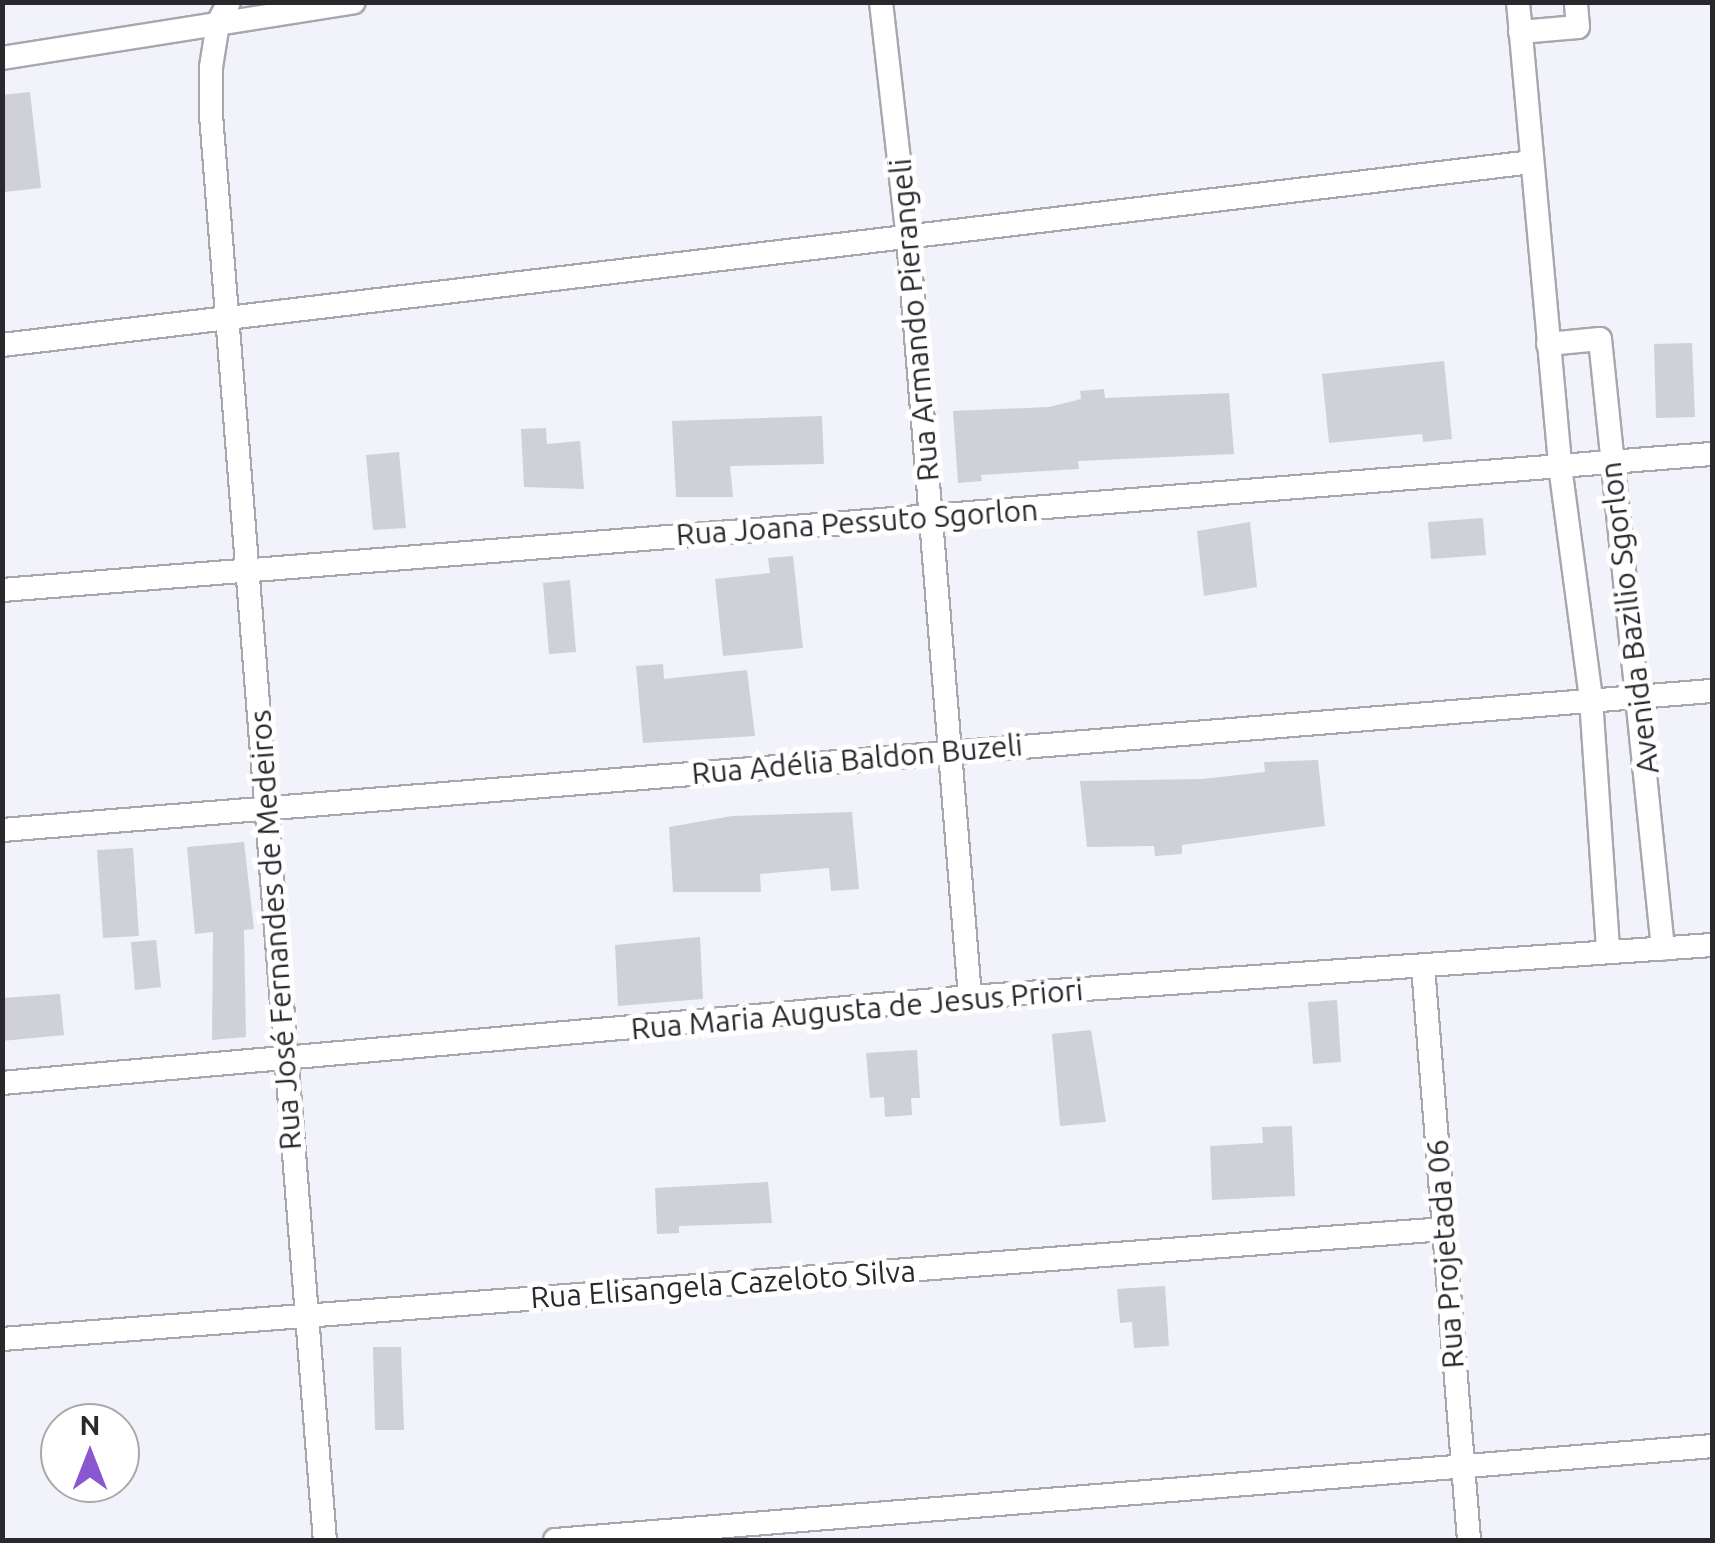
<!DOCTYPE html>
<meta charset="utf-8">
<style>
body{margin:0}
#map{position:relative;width:1715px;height:1543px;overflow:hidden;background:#f2f2fb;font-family:Ubuntu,sans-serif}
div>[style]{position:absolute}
.building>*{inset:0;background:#d0d0d9}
.roads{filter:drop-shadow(2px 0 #a8a7b0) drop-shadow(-2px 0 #a8a7b0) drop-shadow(0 2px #a8a7b0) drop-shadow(0 -2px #a8a7b0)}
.minor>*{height:22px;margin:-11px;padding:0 11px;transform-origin:11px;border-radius:11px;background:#fff}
span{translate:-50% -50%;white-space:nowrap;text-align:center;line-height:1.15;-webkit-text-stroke:10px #fff;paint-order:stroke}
.street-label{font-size:30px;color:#29292d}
.frame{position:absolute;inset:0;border:5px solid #29292d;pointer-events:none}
.north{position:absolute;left:40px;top:1403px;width:100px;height:100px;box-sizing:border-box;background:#fff;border:2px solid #a9a9ab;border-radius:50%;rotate:0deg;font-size:28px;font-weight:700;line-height:40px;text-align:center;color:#29292d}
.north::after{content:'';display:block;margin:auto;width:35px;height:45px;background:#8958d1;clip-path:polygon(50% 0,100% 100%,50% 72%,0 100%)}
</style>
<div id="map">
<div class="building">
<i style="clip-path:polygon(30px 92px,41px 188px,4px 192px,2px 95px)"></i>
<i style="clip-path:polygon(1692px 343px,1695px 417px,1656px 418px,1654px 344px)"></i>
<i style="clip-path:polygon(1444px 361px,1452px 439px,1423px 442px,1422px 434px,1329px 443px,1322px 374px)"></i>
<i style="clip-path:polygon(1104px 389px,1105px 398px,1229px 393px,1234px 454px,1078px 461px,1079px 469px,981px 475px,982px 481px,958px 483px,953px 411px,1049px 407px,1081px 399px,1080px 391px)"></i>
<i style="clip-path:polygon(822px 416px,824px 464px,730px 466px,733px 497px,676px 497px,672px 421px)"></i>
<i style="clip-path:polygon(546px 428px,547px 444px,580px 441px,584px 489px,524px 487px,521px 429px)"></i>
<i style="clip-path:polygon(399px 452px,406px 528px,373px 530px,366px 455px)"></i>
<i style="clip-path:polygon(1483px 518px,1486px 555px,1431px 559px,1428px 522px)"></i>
<i style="clip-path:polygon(1250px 522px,1257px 587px,1204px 596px,1197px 531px)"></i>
<i style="clip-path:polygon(793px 556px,803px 648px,723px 656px,715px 579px,770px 573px,768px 558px)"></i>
<i style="clip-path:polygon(570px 580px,576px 652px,549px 654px,543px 583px)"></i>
<i style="clip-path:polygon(663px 664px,664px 679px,747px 670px,755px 736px,643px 743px,636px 666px)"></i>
<i style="clip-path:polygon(1318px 760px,1325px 826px,1182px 845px,1182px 854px,1155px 856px,1154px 846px,1087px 847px,1080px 781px,1202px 779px,1265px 772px,1264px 762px)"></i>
<i style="clip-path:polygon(852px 812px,859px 889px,831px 891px,829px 868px,760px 874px,761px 892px,673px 892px,669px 827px,732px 816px)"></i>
<i style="clip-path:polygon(244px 842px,254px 929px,244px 930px,246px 1037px,212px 1040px,213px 932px,195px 934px,187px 847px)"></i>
<i style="clip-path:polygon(133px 848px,139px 936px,103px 938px,97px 850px)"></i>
<i style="clip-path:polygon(700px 937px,703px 999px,618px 1006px,615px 945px)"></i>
<i style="clip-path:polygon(156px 940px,161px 987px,135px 990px,131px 942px)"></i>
<i style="clip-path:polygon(60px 994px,64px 1035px,2px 1041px,2px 998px)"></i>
<i style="clip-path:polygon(1337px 1000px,1341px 1062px,1313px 1064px,1308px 1002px)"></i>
<i style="clip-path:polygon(1091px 1030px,1106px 1122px,1060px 1126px,1052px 1034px)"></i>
<i style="clip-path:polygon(917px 1050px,920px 1098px,911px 1098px,912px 1115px,885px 1117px,884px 1097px,870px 1098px,866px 1053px)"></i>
<i style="clip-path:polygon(1292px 1126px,1295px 1196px,1212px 1200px,1210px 1146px,1263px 1143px,1262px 1127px)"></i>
<i style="clip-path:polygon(768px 1182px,772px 1223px,679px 1226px,679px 1233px,657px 1234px,655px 1188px)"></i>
<i style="clip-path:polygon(1165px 1286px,1169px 1346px,1134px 1348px,1132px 1322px,1120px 1323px,1117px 1289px)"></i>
<i style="clip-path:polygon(373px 1347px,401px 1347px,404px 1430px,375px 1430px)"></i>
</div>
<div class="roads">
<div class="minor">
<i style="left:229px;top:2px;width:24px;rotate:118deg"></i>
<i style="left:218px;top:23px;width:45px;rotate:99deg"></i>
<i style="left:211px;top:67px;width:48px;rotate:90deg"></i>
<i style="left:211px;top:115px;width:1430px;rotate:85.43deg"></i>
<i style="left:881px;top:2px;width:238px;rotate:83.5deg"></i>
<i style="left:908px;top:238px;width:762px;rotate:85.33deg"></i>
<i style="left:1518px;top:2px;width:466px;rotate:84.8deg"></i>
<i style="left:1560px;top:466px;width:235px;rotate:82.4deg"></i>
<i style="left:1591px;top:699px;width:253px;rotate:86.1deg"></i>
<i style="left:1520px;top:32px;width:58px;rotate:-4.9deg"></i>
<i style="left:1578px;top:27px;width:25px;rotate:-95deg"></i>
<i style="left:2px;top:58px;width:356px;rotate:-9deg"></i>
<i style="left:1548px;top:344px;width:52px;rotate:-5.5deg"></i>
<i style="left:1600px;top:339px;width:613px;rotate:84.1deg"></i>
<i style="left:2px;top:345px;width:1541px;rotate:-6.82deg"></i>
<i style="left:2px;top:590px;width:1715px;rotate:-4.55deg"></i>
<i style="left:2px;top:830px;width:1716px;rotate:-4.65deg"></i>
<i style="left:1423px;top:967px;width:575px;rotate:85.41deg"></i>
<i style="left:2px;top:1083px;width:972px;rotate:-5.08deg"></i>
<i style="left:970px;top:997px;width:744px;rotate:-4.01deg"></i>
<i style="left:2px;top:1339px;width:1446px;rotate:-4.36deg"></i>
<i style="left:555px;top:1540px;width:1161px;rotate:-4.64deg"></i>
</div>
</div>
<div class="street-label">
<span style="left:914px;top:320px;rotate:-95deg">Rua Armando Pierangeli</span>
<span style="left:857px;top:522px;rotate:-4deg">Rua Joana Pessuto Sgorlon</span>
<span style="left:1629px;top:618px;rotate:-97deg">Avenida Bazilio Sgorlon</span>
<span style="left:857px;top:759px;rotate:-5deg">Rua Adélia Baldon Buzeli</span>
<span style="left:275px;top:930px;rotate:-94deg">Rua José Fernandes de Medeiros</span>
<span style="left:857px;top:1009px;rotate:-5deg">Rua Maria Augusta de Jesus Priori</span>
<span style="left:1445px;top:1254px;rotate:-94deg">Rua Projetada 06</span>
<span style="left:723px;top:1284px;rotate:-4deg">Rua Elisangela Cazeloto Silva</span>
</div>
<div class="frame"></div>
<div class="north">N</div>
</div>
